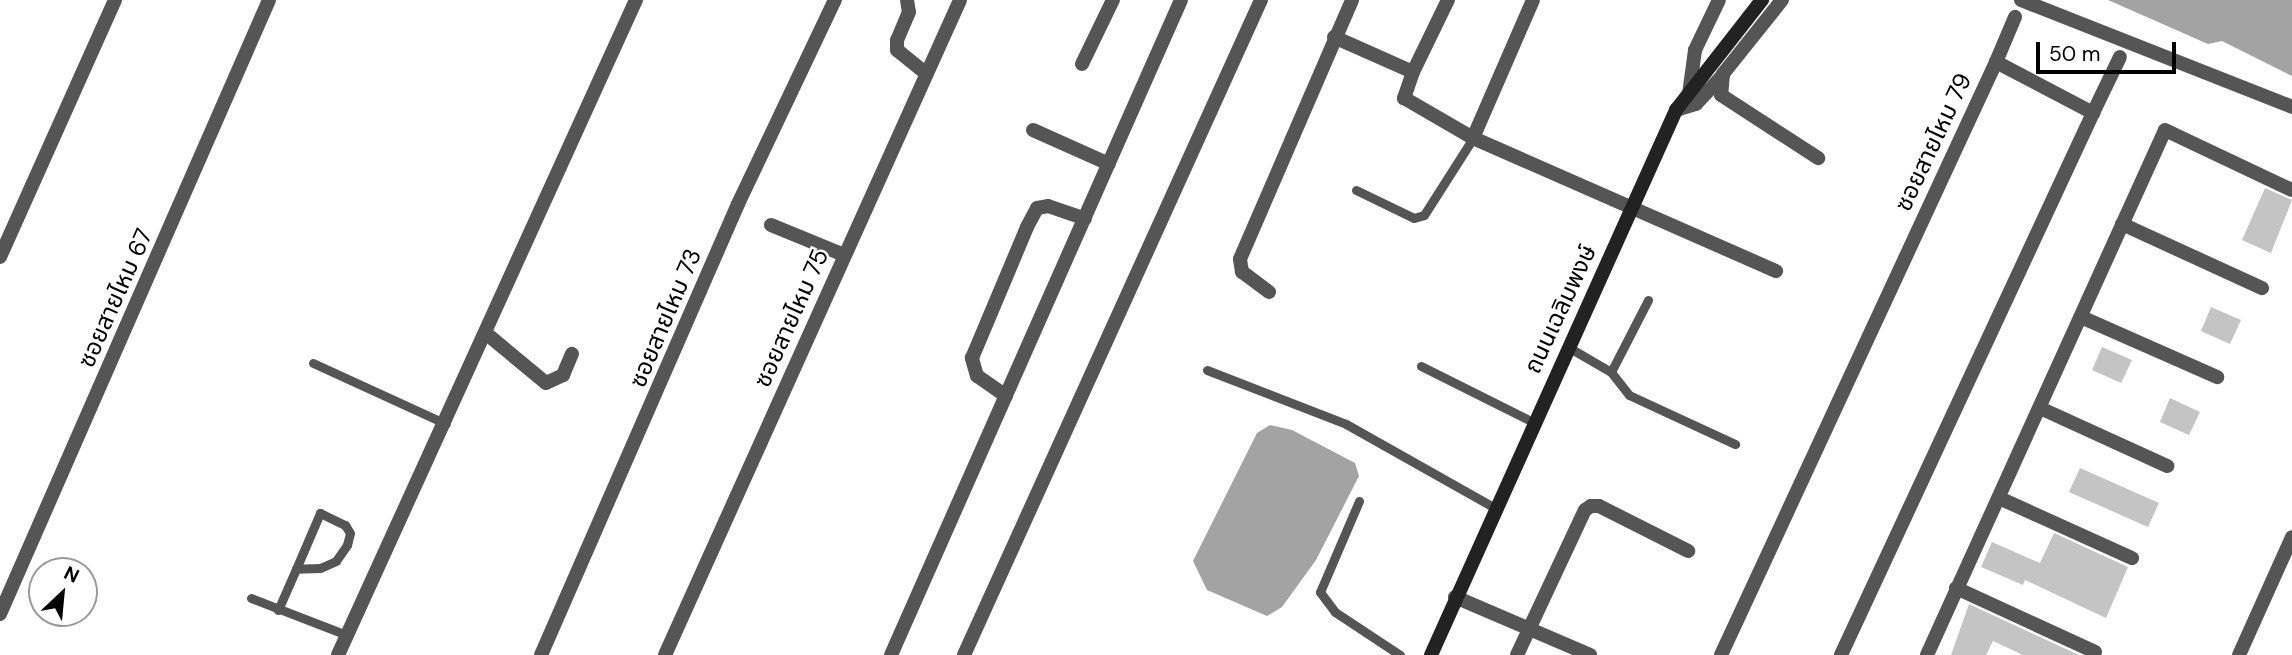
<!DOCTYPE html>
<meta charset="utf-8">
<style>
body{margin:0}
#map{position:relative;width:2292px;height:655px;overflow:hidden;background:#fff;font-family:"DM Sans","Noto Sans Thai",sans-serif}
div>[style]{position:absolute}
.water>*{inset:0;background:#a3a3a3}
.building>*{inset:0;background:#c4c4c4}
.lane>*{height:9px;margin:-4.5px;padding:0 4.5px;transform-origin:4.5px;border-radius:4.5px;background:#555}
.street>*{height:14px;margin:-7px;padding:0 7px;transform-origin:7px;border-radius:7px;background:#555}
.secondary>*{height:14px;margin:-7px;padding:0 7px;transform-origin:7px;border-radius:7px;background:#222}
span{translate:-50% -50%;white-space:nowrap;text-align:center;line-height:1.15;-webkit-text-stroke:5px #fff;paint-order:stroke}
.street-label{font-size:24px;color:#000}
.north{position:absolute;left:28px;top:557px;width:70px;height:70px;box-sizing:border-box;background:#fff;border:2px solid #999;border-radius:50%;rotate:26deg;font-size:19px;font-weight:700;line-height:28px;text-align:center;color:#000}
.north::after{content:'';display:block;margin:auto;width:24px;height:32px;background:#000;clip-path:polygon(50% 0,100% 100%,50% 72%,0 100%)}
.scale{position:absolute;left:2036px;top:42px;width:140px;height:32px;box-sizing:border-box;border:4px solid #000;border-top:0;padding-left:9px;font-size:21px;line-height:24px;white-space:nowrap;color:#000;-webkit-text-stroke:5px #fff;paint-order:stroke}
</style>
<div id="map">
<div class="water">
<i style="clip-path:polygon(2108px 0,2292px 0,2292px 76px,2222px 41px,2208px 44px)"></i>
<i style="clip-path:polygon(1270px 425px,1292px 430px,1355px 463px,1359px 476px,1316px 560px,1282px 607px,1267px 616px,1207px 590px,1193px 561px,1257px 433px)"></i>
</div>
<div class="building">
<i style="clip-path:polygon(2265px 188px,2292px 200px,2271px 253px,2242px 240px)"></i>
<i style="clip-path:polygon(2211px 307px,2241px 320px,2230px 344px,2201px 331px)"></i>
<i style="clip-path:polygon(2102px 347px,2132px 360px,2121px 383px,2092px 370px)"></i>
<i style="clip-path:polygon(2170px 398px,2200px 412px,2189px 435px,2160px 422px)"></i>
<i style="clip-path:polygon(2080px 468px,2159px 503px,2148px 527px,2069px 492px)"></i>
<i style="clip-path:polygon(2054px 533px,2128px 567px,2106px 618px,2025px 580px,2023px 585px,1981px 567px,1992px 542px,2040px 563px)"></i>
<i style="clip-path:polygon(1969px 604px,2079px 655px,2023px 655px,1993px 641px,1986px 655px,1951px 655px)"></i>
</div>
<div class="lane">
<i style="left:1356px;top:190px;width:64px;rotate:25.8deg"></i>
<i style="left:1414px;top:218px;width:10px;rotate:-17deg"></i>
<i style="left:1424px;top:215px;width:91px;rotate:-57.5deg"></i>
<i style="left:1568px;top:347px;width:50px;rotate:30.2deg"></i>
<i style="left:1611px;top:372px;width:29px;rotate:52deg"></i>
<i style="left:1629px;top:395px;width:117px;rotate:24.8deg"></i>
<i style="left:313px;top:363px;width:146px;rotate:24.6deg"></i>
<i style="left:1421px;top:366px;width:125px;rotate:26.6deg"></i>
<i style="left:1207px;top:370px;width:149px;rotate:21.2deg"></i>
<i style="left:1346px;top:424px;width:171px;rotate:29.4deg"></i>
<i style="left:1611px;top:372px;width:81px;rotate:-62.8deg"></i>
<i style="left:1359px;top:501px;width:99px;rotate:113.2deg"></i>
<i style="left:1320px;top:592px;width:25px;rotate:53deg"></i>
<i style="left:1335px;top:612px;width:78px;rotate:33.5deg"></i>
<i style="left:251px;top:598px;width:103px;rotate:21.1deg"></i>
<i style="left:278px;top:610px;width:45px;rotate:-66.3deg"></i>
<i style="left:296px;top:569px;width:61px;rotate:-66.8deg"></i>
<i style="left:320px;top:513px;width:28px;rotate:26deg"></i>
<i style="left:345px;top:525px;width:9px;rotate:58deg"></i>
<i style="left:350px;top:533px;width:12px;rotate:104deg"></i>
<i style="left:347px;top:545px;width:19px;rotate:125deg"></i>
<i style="left:336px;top:561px;width:17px;rotate:156deg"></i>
<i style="left:320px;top:568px;width:24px;rotate:178deg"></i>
</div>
<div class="street">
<i style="left:907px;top:0;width:12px;rotate:81deg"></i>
<i style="left:909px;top:12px;width:30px;rotate:113deg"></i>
<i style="left:897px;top:40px;width:10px;rotate:90deg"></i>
<i style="left:897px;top:50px;width:38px;rotate:39deg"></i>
<i style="left:1782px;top:0;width:95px;rotate:128.6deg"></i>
<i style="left:1723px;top:74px;width:21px;rotate:95deg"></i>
<i style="left:1721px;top:95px;width:116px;rotate:33deg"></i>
<i style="left:2021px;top:0;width:291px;rotate:21.5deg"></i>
<i style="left:1334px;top:37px;width:86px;rotate:23.9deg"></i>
<i style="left:1413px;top:72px;width:28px;rotate:109deg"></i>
<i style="left:1404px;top:98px;width:80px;rotate:30.1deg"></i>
<i style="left:1473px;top:138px;width:331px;rotate:23.7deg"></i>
<i style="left:1996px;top:62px;width:49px;rotate:-67.1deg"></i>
<i style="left:1082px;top:64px;width:71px;rotate:-64.2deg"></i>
<i style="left:1413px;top:72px;width:80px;rotate:-64.1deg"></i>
<i style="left:1689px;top:94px;width:44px;rotate:-82.2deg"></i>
<i style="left:1695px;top:50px;width:55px;rotate:-64.4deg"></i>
<i style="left:1676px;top:110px;width:21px;rotate:-17deg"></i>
<i style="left:1696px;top:104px;width:40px;rotate:-47deg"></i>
<i style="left:2093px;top:113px;width:62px;rotate:-64.3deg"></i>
<i style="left:1033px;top:130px;width:83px;rotate:24.1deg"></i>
<i style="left:1473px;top:138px;width:150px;rotate:-66.5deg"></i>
<i style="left:2122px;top:224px;width:154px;rotate:24.6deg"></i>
<i style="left:771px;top:225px;width:79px;rotate:22.3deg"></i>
<i style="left:0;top:257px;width:282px;rotate:-65.9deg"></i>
<i style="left:1269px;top:292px;width:34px;rotate:-143deg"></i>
<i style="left:1242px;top:272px;width:13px;rotate:-99deg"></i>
<i style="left:1240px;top:259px;width:282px;rotate:-66.6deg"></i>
<i style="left:2081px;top:317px;width:149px;rotate:23.8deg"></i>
<i style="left:488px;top:335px;width:75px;rotate:39.6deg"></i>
<i style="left:546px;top:383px;width:19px;rotate:-25deg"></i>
<i style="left:563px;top:375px;width:23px;rotate:-67deg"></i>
<i style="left:1006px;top:396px;width:35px;rotate:-145deg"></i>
<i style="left:977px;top:376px;width:19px;rotate:-106deg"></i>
<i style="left:972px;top:358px;width:142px;rotate:-67.2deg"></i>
<i style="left:1027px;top:227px;width:21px;rotate:-62deg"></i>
<i style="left:1037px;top:208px;width:11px;rotate:-10deg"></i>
<i style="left:1048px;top:206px;width:39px;rotate:19deg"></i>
<i style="left:2040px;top:408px;width:140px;rotate:24.5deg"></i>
<i style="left:1999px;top:498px;width:146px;rotate:24.3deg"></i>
<i style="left:1956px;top:588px;width:153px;rotate:24.7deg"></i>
<i style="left:1455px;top:597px;width:147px;rotate:23.2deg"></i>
<i style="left:0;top:614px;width:670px;rotate:-66.34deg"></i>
<i style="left:338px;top:655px;width:720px;rotate:-65.54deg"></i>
<i style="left:541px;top:655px;width:492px;rotate:-66.4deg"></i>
<i style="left:738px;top:204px;width:226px;rotate:-64.6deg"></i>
<i style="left:665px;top:655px;width:718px;rotate:-65.75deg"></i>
<i style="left:891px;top:655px;width:716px;rotate:-66.12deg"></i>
<i style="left:964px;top:655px;width:719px;rotate:-65.61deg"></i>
<i style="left:1517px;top:655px;width:160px;rotate:-64.9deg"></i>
<i style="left:1585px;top:510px;width:7px;rotate:-34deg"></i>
<i style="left:1591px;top:506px;width:8px"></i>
<i style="left:1599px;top:506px;width:100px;rotate:26.8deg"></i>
<i style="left:1721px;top:655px;width:654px;rotate:-65.12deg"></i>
<i style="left:1996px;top:62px;width:110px;rotate:27.7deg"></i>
<i style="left:2093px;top:113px;width:598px;rotate:114.94deg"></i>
<i style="left:1927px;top:655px;width:576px;rotate:-65.61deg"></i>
<i style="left:2165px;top:130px;width:140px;rotate:25.3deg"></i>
<i style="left:2239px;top:655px;width:129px;rotate:-65.8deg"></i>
</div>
<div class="secondary">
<i style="left:1431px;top:655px;width:598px;rotate:-65.79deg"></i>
<i style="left:1676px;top:110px;width:140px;rotate:-52deg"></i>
</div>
<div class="street-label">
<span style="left:1933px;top:142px;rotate:-65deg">ซอยสายไหม 79</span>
<span style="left:115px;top:298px;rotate:-66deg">ซอยสายไหม 67</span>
<span style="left:1560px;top:309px;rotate:-65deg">ถนนเฉลิมพงษ์</span>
<span style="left:665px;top:318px;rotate:-67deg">ซอยสายไหม 73</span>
<span style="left:791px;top:318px;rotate:-66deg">ซอยสายไหม 75</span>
</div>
<div class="north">N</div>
<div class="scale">50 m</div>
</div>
